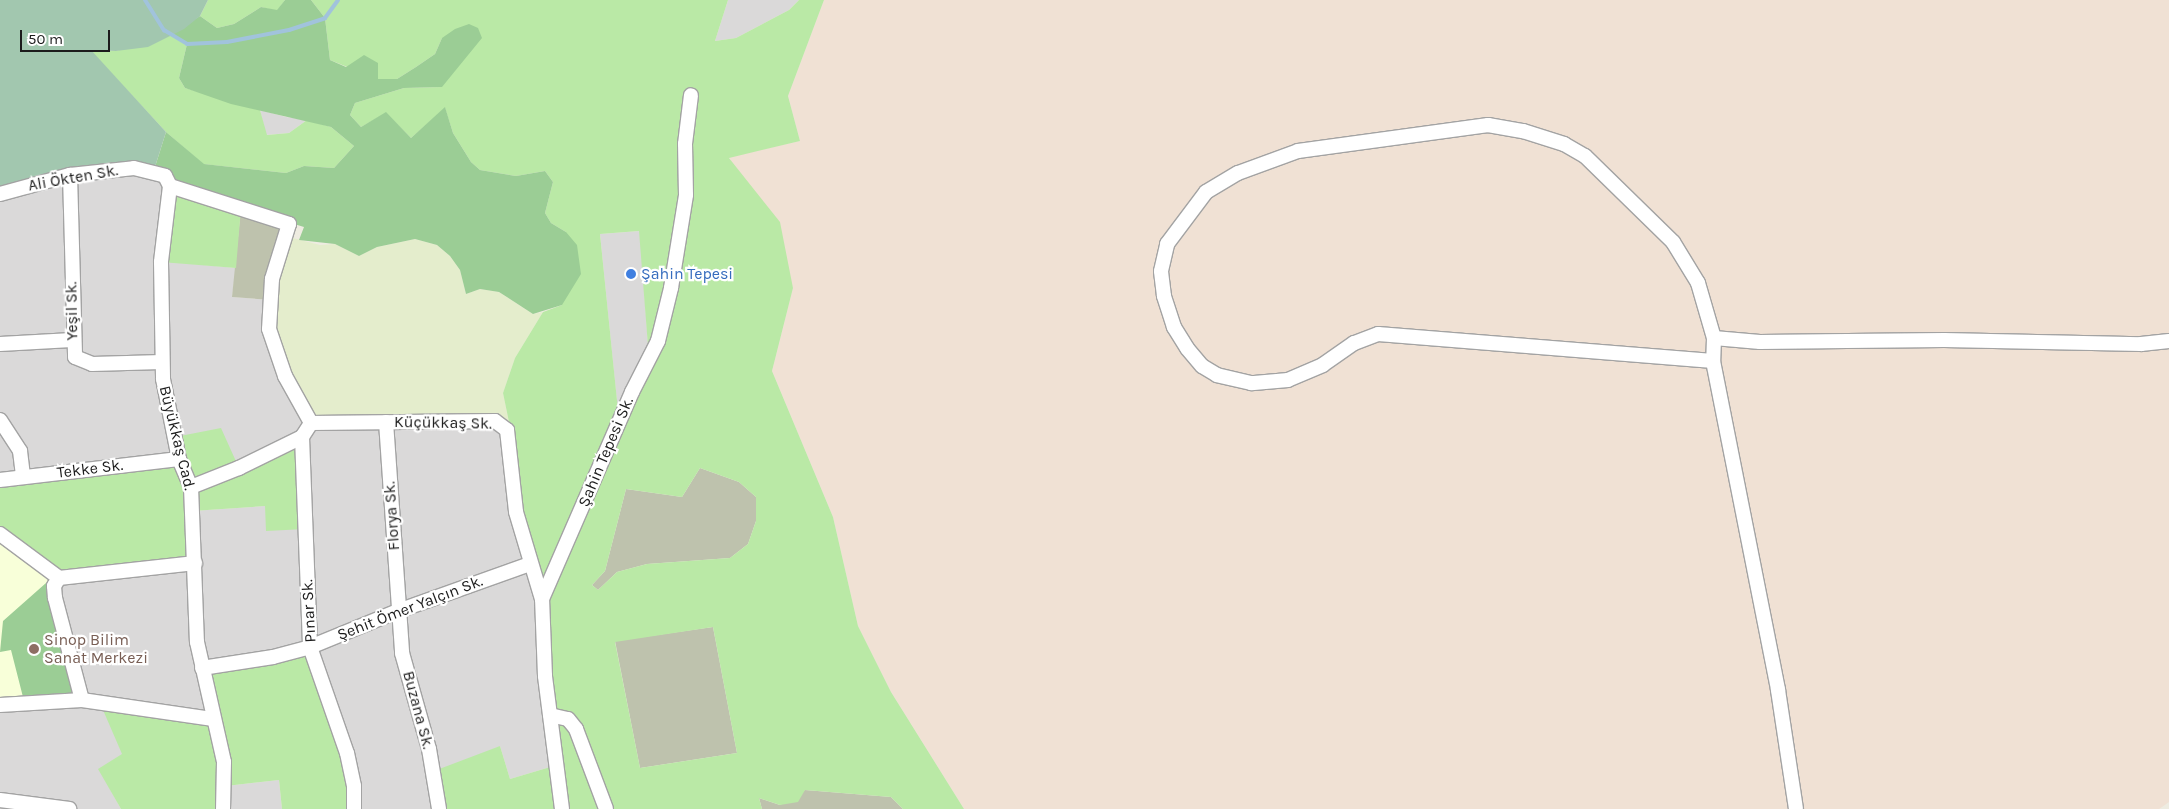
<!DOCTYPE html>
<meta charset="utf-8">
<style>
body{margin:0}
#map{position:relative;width:2169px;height:809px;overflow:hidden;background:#eeece1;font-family:Karla,sans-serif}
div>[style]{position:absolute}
.residential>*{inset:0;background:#dad9d9}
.education>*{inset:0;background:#f8ffd9}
.military>*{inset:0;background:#f0e1d4}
.construction>*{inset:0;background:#bec2ad}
.farmland>*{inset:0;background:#e4edcc}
.grass>*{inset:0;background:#bae9a6}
.forest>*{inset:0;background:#9bcd95}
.cemetery>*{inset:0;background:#a2c7af}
.stream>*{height:4px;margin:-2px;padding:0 2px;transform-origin:2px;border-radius:2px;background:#a1c3dc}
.roads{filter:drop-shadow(1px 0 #a3a3a3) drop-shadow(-1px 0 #a3a3a3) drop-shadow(0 1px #a3a3a3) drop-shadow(0 -1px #a3a3a3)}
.minor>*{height:14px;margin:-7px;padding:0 7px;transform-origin:7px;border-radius:7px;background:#fff}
.dots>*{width:14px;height:14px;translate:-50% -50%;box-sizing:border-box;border:2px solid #fff;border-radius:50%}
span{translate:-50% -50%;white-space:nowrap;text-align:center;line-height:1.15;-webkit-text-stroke:4.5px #fff;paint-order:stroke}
.street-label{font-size:16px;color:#1c1c1c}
.shop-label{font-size:16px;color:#366cbe}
.left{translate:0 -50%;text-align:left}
.education-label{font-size:16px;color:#785e54}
.scale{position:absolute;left:20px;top:30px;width:90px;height:22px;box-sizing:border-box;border:2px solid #1c1c1c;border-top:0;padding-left:6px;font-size:15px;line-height:18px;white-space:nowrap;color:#1c1c1c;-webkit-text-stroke:4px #fff;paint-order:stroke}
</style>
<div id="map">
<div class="residential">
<i style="clip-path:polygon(728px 0,799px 0,789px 10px,736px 38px,715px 41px)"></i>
<i style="clip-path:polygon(260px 110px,286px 117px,307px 120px,289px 133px,266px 135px)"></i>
<i style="clip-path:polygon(93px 171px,165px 176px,161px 261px,236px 268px,232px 297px,271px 300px,507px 430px,542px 599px,557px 765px,510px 779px,500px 746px,439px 809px,354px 809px,212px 719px,101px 703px,123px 755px,99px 769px,121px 809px,0 809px,0 705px,54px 586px,193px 511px,265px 506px,305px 529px,239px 468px,179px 459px,0 480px,0 194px)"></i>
<i style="clip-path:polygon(640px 231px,649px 359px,619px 421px,600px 234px)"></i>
<i style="clip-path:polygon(279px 780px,282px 809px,223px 809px,226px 786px)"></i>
</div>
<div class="education">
<i style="clip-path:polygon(0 534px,59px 578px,54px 586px,82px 700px,0 705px)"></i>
</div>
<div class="military">
<i style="clip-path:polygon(824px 0,2169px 0,2169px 802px,2159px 809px,964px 809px,891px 692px,858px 626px,833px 517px,772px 371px,793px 288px,729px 157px,800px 141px,788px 96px)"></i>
</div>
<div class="construction">
<i style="clip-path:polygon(241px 208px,289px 224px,271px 300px,232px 297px)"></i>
<i style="clip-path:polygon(700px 468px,739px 482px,756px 497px,756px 521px,748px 544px,730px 558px,647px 564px,617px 572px,598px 590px,592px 585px,605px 571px,626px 489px,682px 497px)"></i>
<i style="clip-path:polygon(713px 627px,737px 753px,640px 768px,615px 641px)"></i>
<i style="clip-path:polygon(805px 790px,891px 797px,903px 809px,762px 809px,759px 798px,780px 805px)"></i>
</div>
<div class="farmland">
<i style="clip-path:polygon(285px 236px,320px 245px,335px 244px,359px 256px,377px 247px,415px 239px,437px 245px,450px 256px,460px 270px,466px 294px,480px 289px,499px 292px,533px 314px,543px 312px,515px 358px,503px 393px,509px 422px,504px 428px,311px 423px,269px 329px)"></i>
</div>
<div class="grass">
<i style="clip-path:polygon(208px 0,285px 0,277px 11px,261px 7px,234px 24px,217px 28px,200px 16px)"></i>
<i style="clip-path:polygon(evenodd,311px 0,728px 0,715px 41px,736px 38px,789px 10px,799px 0,824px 0,788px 96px,800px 141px,729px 158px,780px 222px,793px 288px,772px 371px,833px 517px,858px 626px,891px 692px,964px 809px,903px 809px,891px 797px,805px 790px,798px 802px,780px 805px,759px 798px,762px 809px,439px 809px,434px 771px,500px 746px,510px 779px,557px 765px,542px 599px,504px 428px,509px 422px,503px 393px,515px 358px,543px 312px,562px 305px,566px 232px,551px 223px,545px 213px,553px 182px,545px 171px,516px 176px,480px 170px,471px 162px,453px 133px,445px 108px,411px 138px,386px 113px,361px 127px,350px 115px,355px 103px,404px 88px,442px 87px,442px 38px,435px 54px,416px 67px,397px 79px,377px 79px,330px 60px,325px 18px,311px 0,639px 231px,649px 359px,619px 420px,600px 234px,639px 231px,311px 0,700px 468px,739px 482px,756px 497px,756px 521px,748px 544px,730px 558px,647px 564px,617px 572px,598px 590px,592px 585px,605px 571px,626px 489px,682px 497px,700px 468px,311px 0,713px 627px,737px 753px,640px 768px,615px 642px,713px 627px)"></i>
<i style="clip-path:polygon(171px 34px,187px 44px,179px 78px,185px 88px,260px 110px,267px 135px,289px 133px,307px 120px,331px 127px,354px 146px,334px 168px,304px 166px,286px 173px,203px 164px,166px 132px,90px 50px,116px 51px)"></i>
<i style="clip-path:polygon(170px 186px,241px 208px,236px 268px,161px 262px)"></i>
<i style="clip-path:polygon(221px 428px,239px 468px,302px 437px,305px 529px,266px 531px,265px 506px,193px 511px,195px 563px,59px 578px,0 534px,0 480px,179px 459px,175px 437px)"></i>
<i style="clip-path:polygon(310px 647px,347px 753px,354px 809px,282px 809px,279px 780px,226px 786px,223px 809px,121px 809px,98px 769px,122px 754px,100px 703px,212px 719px,202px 668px)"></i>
</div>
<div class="forest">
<i style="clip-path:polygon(285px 0,311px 0,325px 18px,330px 60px,346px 67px,364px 55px,378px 63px,378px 79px,397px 79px,416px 67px,435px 54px,442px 38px,455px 29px,469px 24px,478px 28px,482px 38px,442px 87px,404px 88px,355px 103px,350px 115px,361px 127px,386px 112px,411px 138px,445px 107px,453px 133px,471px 162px,480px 170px,516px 176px,545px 171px,553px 182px,545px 213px,551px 223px,566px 232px,577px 245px,581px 274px,562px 305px,533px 314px,499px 292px,480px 289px,466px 294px,460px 270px,450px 256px,437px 245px,415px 239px,377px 247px,359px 256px,335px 244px,299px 240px,304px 227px,170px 186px,154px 170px,166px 132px,204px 164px,286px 173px,304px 166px,334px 168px,354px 146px,331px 127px,231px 104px,185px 88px,179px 78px,187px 44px,171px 34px,200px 16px,217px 28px,234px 24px,261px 7px,277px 10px)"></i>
<i style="clip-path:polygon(46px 583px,54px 586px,82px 700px,24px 701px,11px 650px,0 652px,3px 621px)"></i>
</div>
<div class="cemetery">
<i style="clip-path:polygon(0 0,208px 0,200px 16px,184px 29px,148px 47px,116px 51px,91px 50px,166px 132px,154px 170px,134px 168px,0 194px)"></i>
</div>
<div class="stream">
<i style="left:145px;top:0;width:36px;rotate:58deg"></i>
<i style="left:164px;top:30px;width:27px;rotate:31deg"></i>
<i style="left:187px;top:44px;width:40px;rotate:-2.9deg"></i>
<i style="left:227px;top:42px;width:63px;rotate:-11deg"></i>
<i style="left:289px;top:30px;width:38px;rotate:-18deg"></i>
<i style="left:325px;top:18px;width:22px;rotate:-54deg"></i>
</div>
<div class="roads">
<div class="minor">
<i style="left:70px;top:175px;width:182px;rotate:88.4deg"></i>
<i style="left:75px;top:357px;width:18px;rotate:22deg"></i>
<i style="left:92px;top:364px;width:70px;rotate:-1.6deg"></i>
<i style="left:170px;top:186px;width:77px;rotate:96.8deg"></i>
<i style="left:161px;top:262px;width:117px;rotate:89deg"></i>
<i style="left:163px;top:379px;width:82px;rotate:78.7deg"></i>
<i style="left:179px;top:459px;width:30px;rotate:67deg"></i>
<i style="left:191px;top:487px;width:155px;rotate:87.8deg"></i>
<i style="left:197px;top:642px;width:123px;rotate:77.3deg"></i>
<i style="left:224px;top:762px;width:47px;rotate:91.2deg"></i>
<i style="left:170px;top:186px;width:125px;rotate:17.7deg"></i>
<i style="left:289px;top:224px;width:58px;rotate:107.2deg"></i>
<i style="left:272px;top:279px;width:50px;rotate:93.4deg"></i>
<i style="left:269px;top:329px;width:50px;rotate:71.2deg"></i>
<i style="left:285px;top:376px;width:54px;rotate:61deg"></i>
<i style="left:0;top:194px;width:73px;rotate:-15.2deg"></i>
<i style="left:70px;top:175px;width:64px;rotate:-6.2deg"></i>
<i style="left:134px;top:168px;width:32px;rotate:14deg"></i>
<i style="left:165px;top:176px;width:11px;rotate:63deg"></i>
<i style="left:1714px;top:338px;width:46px;rotate:5deg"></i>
<i style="left:1760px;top:342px;width:184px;rotate:-0.6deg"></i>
<i style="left:1944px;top:340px;width:197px;rotate:1.2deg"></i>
<i style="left:2141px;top:344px;width:28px;rotate:-6deg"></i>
<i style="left:0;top:344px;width:72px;rotate:-3.2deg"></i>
<i style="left:1713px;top:361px;width:336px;rotate:-175.4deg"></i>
<i style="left:1378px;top:334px;width:26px;rotate:159deg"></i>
<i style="left:1354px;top:343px;width:38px;rotate:145deg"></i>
<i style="left:1323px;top:365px;width:38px;rotate:157deg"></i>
<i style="left:1288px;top:380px;width:37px;rotate:175deg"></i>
<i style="left:1251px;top:383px;width:35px;rotate:-167deg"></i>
<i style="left:1217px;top:375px;width:17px;rotate:-149deg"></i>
<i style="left:1202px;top:366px;width:23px;rotate:-130deg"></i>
<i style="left:1187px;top:348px;width:25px;rotate:-122deg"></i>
<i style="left:1174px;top:327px;width:33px;rotate:-108deg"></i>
<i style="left:1164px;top:296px;width:25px;rotate:-97deg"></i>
<i style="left:1161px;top:271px;width:28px;rotate:-77deg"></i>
<i style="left:1167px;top:244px;width:65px;rotate:-53.1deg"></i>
<i style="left:1206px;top:192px;width:37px;rotate:-31deg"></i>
<i style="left:1238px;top:173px;width:64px;rotate:-20.1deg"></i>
<i style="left:1298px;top:151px;width:192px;rotate:-7.8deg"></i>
<i style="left:1488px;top:125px;width:36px;rotate:10deg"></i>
<i style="left:1523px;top:131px;width:43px;rotate:17.6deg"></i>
<i style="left:1564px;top:144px;width:24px;rotate:30deg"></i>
<i style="left:1585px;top:156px;width:123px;rotate:44.3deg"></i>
<i style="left:1673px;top:242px;width:48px;rotate:58.6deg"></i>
<i style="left:1698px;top:283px;width:57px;rotate:73.8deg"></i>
<i style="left:1714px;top:338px;width:23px;rotate:92deg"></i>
<i style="left:1713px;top:361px;width:335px;rotate:78.8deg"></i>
<i style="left:1778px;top:690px;width:120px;rotate:81.4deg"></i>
<i style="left:0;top:420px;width:37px;rotate:57deg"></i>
<i style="left:20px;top:451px;width:26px;rotate:83deg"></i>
<i style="left:386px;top:422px;width:232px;rotate:86deg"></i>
<i style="left:402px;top:653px;width:100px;rotate:74.3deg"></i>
<i style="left:429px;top:749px;width:61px;rotate:80.5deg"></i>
<i style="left:302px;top:437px;width:17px;rotate:-57deg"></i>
<i style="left:311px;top:423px;width:184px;rotate:-0.6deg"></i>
<i style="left:495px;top:421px;width:15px;rotate:37deg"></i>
<i style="left:507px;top:430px;width:82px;rotate:83.7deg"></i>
<i style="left:516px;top:512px;width:91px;rotate:73.4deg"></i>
<i style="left:302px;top:437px;width:210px;rotate:87.8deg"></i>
<i style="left:310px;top:647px;width:112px;rotate:70.8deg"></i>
<i style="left:347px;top:753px;width:34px;rotate:78deg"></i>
<i style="left:354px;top:786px;width:23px;rotate:90deg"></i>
<i style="left:0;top:480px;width:180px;rotate:-6.7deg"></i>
<i style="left:191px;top:487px;width:52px;rotate:-21.6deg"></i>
<i style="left:239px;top:468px;width:70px;rotate:-26.2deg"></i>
<i style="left:0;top:534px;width:74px;rotate:36.7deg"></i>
<i style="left:202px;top:668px;width:72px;rotate:-8.8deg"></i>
<i style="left:273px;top:657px;width:38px;rotate:-15deg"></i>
<i style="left:310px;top:647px;width:95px;rotate:-22.2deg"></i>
<i style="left:398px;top:611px;width:140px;rotate:-19.6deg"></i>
<i style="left:82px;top:700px;width:106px;rotate:-104.8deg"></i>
<i style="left:55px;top:598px;width:12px;rotate:-95deg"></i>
<i style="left:54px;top:586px;width:9px;rotate:-58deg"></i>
<i style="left:59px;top:578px;width:137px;rotate:-6.3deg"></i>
<i style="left:0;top:705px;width:82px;rotate:-3.5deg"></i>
<i style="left:82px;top:700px;width:131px;rotate:8.3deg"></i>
<i style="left:550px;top:715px;width:18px;rotate:13deg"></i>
<i style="left:568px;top:719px;width:13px;rotate:51deg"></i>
<i style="left:576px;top:729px;width:85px;rotate:69.4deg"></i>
<i style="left:0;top:800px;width:70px;rotate:7.4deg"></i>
<i style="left:562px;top:809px;width:134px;rotate:-97.3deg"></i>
<i style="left:545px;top:676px;width:77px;rotate:-92.2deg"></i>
<i style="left:542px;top:599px;width:226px;rotate:-66.5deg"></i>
<i style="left:632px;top:392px;width:57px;rotate:-63deg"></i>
<i style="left:658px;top:341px;width:55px;rotate:-76.2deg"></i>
<i style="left:671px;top:288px;width:94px;rotate:-80.8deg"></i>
<i style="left:686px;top:195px;width:51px;rotate:-91.1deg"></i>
<i style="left:685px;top:144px;width:49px;rotate:-83deg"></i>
</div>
</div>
<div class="dots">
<i style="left:631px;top:274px;background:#3f7fe0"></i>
<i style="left:34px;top:649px;background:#8d6e63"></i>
</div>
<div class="street-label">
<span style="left:73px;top:178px;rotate:-10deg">Ali Ökten Sk.</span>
<span style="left:72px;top:311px;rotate:-91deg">Yeşil Sk.</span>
<span style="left:443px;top:423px;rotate:1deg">Küçükkaş Sk.</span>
<span style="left:177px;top:438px;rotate:76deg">Büyükkaş Cad.</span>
<span style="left:606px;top:452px;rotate:-67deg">Şahin Tepesi Sk.</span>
<span style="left:90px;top:469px;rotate:-7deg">Tekke Sk.</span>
<span style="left:392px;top:516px;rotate:-94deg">Florya Sk.</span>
<span style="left:410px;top:608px;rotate:-21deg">Şehit Ömer Yalçın Sk.</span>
<span style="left:309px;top:611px;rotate:-93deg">Pınar Sk.</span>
<span style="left:418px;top:710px;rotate:75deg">Buzana Sk.</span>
</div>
<div class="shop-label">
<span class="left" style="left:641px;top:274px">Şahin Tepesi</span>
</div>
<div class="education-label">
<span class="left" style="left:44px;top:649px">Sinop Bilim<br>Sanat Merkezi</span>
</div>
<div class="scale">50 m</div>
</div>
